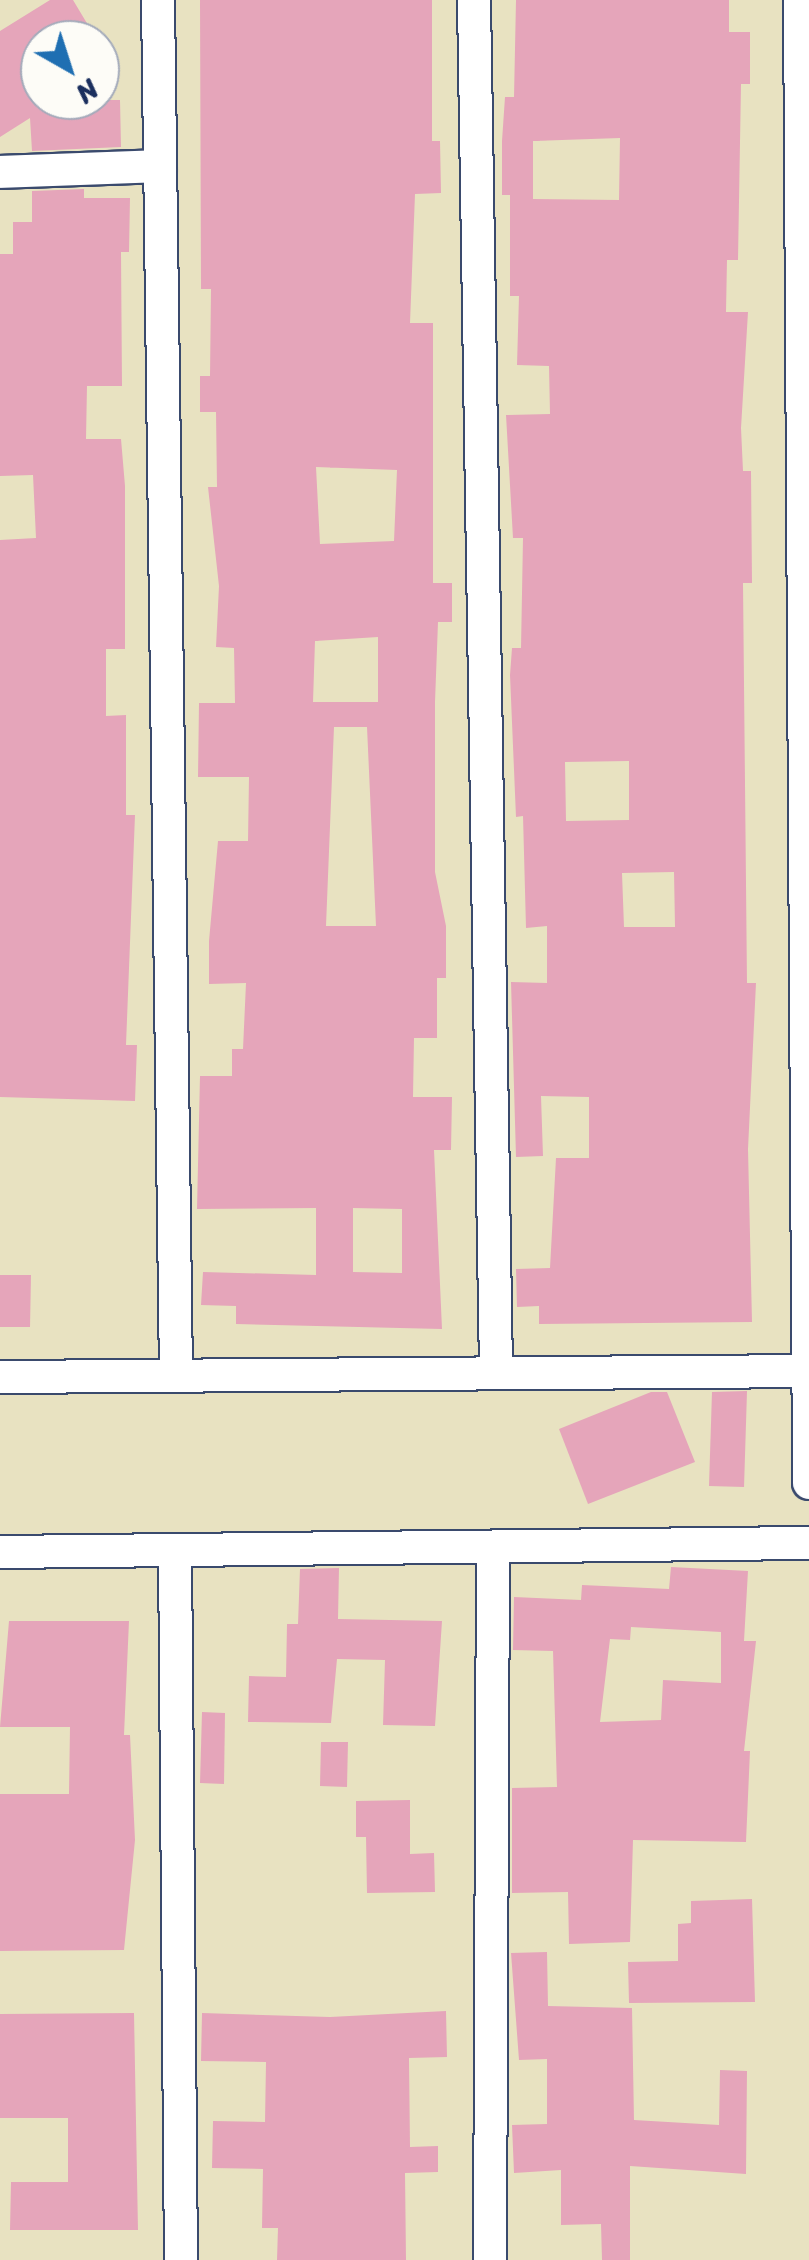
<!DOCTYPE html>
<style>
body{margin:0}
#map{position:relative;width:809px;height:2260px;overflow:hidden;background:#e8e2c1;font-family:Sriracha,sans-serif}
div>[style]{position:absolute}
.building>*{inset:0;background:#e5a5ba}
.roads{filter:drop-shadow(2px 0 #3a4a6d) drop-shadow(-2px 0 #3a4a6d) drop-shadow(0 2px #3a4a6d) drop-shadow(0 -2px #3a4a6d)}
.minor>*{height:32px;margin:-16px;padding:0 16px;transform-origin:16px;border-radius:16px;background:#fff}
span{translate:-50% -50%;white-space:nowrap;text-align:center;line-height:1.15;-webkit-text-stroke:8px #fdfcf7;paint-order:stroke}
.north{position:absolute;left:20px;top:20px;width:100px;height:100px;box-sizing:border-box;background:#fdfcf7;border:2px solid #a3aaba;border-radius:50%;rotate:141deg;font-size:28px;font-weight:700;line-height:40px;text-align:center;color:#1b2f5e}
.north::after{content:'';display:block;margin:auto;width:35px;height:45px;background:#1f6fb2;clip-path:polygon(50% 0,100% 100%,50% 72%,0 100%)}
</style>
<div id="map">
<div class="building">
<i style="clip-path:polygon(50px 0,73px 0,97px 40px,40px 40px,40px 100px,120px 100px,121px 147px,32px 151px,30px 118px,0 137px,0 31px)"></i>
<i style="clip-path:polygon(evenodd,200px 0,432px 0,432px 141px,440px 141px,441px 193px,415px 194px,410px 323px,433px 323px,433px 583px,452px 583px,452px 622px,438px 622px,435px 702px,435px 872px,446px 926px,446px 978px,437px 978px,437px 1038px,414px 1038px,413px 1097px,452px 1097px,451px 1150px,434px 1150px,442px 1329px,236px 1324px,236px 1306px,201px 1305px,203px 1272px,316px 1275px,316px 1208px,197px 1209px,200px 1076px,232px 1076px,232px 1049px,243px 1049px,246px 983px,209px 984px,209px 941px,218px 841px,248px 841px,249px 777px,198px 777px,199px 703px,235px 703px,234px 648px,216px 647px,219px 586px,208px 487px,217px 487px,216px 412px,200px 412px,200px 376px,210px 376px,211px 289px,201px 289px,200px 0,316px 467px,397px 470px,394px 541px,320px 544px,316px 467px,200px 0,378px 637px,378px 702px,313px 702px,315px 641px,378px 637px,200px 0,334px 727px,367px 727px,376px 926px,326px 926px,334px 727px,200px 0,353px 1208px,402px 1209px,402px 1273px,353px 1272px,353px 1208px)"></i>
<i style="clip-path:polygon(evenodd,516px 0,729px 0,729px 32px,750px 32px,750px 84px,741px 84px,738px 260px,727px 260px,726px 312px,748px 312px,741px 428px,743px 471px,751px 471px,752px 583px,743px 583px,747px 983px,756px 983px,748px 1149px,752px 1322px,539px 1324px,539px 1306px,517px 1307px,516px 1269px,550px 1268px,556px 1158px,589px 1158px,589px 1097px,541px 1096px,543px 1156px,516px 1157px,511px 982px,547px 983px,547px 926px,526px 928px,523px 816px,516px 817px,510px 675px,512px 648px,521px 648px,523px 538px,513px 538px,506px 415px,550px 414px,549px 366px,517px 365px,519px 296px,510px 296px,510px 195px,502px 195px,502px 141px,505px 97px,514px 97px,516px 0,620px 138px,619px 200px,533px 199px,533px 141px,620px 138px,516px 0,629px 761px,629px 820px,566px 821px,565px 762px,629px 761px,516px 0,674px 872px,675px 927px,624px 927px,622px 873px,674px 872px)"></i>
<i style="clip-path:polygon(84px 189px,84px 198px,130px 198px,129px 252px,121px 252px,122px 386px,87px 386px,86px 439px,121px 439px,125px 486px,125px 649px,106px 649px,106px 716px,126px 715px,126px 815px,135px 815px,126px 1045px,137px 1045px,135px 1101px,0 1097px,0 540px,36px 538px,33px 475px,0 476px,0 254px,13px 254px,13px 222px,32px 222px,32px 191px)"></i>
<i style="clip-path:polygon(0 1275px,31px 1275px,30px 1327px,0 1327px)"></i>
<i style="clip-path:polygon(747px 1391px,744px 1487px,709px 1486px,712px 1392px)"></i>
<i style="clip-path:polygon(651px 1392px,667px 1392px,695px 1462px,588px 1504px,559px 1429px)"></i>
<i style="clip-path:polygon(evenodd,671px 1567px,748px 1571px,744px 1641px,756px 1641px,744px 1751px,750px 1751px,746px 1842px,633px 1840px,630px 1942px,569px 1944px,568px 1892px,512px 1893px,512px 1788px,557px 1787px,553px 1651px,513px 1650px,514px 1597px,581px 1600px,582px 1585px,669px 1589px,671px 1567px,631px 1627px,721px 1632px,721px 1683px,663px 1680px,661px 1720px,600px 1722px,610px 1639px,630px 1640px,631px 1627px)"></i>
<i style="clip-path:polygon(339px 1568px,338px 1619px,442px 1621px,435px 1726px,383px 1725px,385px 1660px,337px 1659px,331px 1723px,248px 1722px,249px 1676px,286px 1677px,287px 1624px,298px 1624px,300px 1569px)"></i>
<i style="clip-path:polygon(9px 1621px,129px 1621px,124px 1735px,130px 1735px,135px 1840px,124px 1950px,0 1951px,0 1794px,69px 1794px,70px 1727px,0 1727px)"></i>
<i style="clip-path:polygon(202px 1712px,225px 1713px,224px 1784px,200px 1783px)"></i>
<i style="clip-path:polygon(321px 1742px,348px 1742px,347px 1787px,320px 1786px)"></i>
<i style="clip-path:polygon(410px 1800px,410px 1854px,434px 1853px,435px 1892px,367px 1893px,366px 1837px,356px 1837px,356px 1801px)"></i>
<i style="clip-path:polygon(752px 1899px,755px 2002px,629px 2003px,628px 1962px,678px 1961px,678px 1924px,691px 1923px,691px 1901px)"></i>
<i style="clip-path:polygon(547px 1952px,548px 2006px,632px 2008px,634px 2120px,719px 2125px,720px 2070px,747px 2071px,746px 2174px,630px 2166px,630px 2260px,602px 2260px,601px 2224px,561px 2225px,561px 2170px,514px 2173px,512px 2125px,547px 2124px,547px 2059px,519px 2060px,511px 1953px)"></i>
<i style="clip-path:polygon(446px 2011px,447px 2057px,409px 2058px,410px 2147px,438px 2146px,438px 2172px,405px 2173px,406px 2260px,277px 2260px,278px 2228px,262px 2228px,263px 2169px,212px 2168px,213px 2121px,265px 2122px,266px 2062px,201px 2061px,202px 2013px,330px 2017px)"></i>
<i style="clip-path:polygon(134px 2013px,138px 2230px,10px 2230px,11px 2182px,68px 2182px,68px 2118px,0 2118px,0 2014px)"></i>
</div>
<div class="roads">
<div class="minor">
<i style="left:158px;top:0;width:1374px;rotate:89.25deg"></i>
<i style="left:474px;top:0;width:1372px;rotate:89.08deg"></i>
<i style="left:800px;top:0;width:1483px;rotate:89.65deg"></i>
<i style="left:0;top:172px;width:160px;rotate:-2.1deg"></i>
<i style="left:0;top:1377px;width:809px;rotate:-0.42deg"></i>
<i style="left:175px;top:1550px;width:710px;rotate:89.52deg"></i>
<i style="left:0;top:1552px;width:809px;rotate:-0.64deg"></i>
<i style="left:490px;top:2260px;width:709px;rotate:-89.76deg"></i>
</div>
</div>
<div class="north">N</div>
</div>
